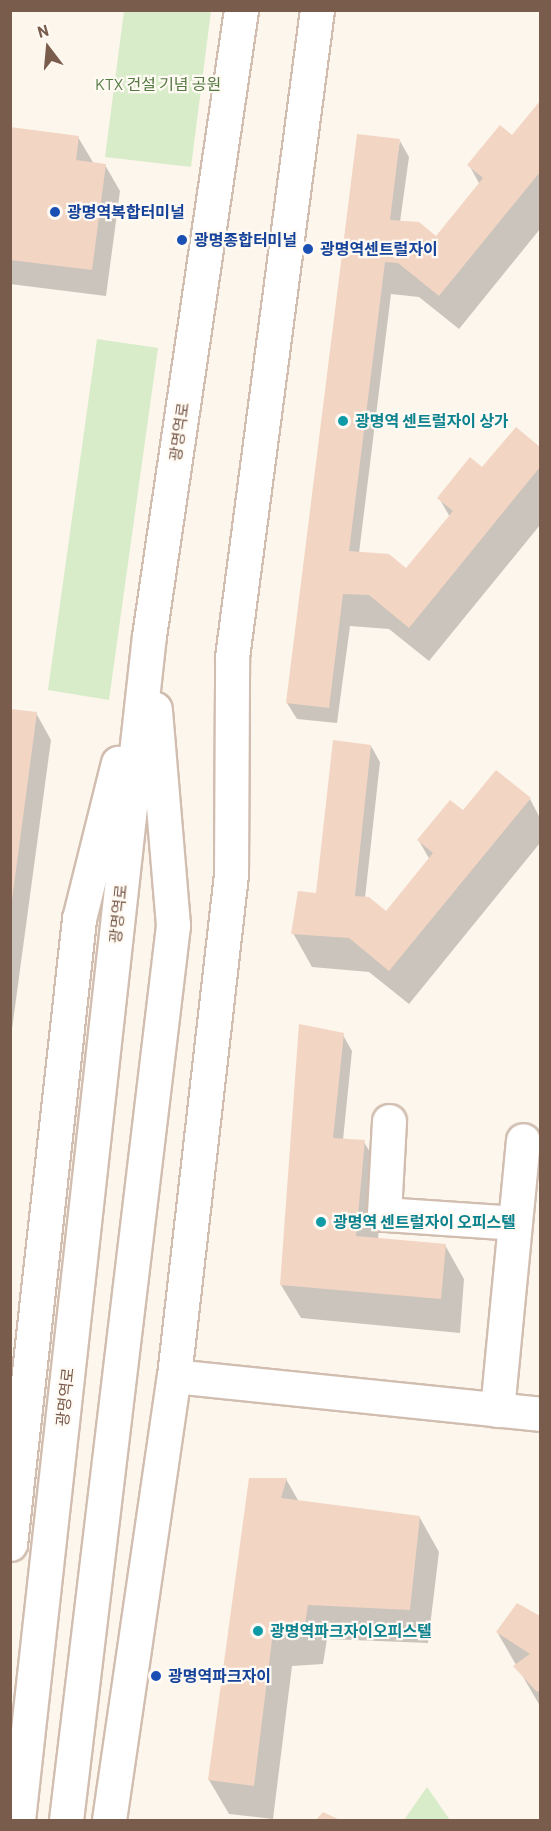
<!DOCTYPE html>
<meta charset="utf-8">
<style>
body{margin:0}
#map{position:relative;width:551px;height:1831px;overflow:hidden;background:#fdf6ec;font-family:Barlow,"Noto Sans KR",sans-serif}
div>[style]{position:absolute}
.green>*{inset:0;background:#d8ecc9}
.shadow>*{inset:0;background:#0003}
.building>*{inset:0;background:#f3d5c3}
.roads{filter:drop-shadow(2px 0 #d1beb0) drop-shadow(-2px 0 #d1beb0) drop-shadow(0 2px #d1beb0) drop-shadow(0 -2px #d1beb0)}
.minor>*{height:33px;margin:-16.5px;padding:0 16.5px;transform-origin:16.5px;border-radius:16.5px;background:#fff}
.dots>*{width:16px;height:16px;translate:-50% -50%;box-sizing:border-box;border:3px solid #fffaf3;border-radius:50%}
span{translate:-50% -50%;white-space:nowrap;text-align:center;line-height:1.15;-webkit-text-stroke:4.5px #fffaf3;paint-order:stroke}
.park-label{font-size:16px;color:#537a41}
.transit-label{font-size:16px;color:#164399;font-weight:700}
.left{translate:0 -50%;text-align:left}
.culture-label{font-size:16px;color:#0d838f;font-weight:700}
.street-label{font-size:16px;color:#7a5c4d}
.frame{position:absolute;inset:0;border:12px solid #7a5c4d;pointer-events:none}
.north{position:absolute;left:18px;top:18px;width:60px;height:60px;-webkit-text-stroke:4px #fffaf3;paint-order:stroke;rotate:344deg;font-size:16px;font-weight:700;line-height:24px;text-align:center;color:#7a5c4d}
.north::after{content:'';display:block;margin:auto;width:21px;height:27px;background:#7a5c4d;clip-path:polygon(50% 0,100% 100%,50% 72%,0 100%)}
</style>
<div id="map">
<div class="green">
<i style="clip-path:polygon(124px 11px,211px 11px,191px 167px,105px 157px)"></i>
<i style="clip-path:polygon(97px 339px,158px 348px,109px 700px,48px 690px)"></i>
<i style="clip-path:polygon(427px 1787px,450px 1820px,404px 1820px)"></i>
</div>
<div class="shadow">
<i style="clip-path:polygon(540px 103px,540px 229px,459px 329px,419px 297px,391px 294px,359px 553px,406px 570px,450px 517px,439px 498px,483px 470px,516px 429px,540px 449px,540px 525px,429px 661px,389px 629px,350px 626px,337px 723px,297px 719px,287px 703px,400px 141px,409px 157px,400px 222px,436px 238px,480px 185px,469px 165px,513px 137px)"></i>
<i style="clip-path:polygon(10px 129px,78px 137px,94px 164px,105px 165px,120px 191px,106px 296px,10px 284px)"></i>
<i style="clip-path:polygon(10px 710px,36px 713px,51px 740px,10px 1044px)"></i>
<i style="clip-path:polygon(371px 746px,380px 762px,365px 898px,387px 913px,430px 860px,419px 841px,463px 812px,530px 799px,540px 818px,540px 843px,409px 1004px,369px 972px,312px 967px,293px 933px,317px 894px)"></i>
<i style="clip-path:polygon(343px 1035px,352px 1051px,343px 1140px,364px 1142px,384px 1176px,378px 1239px,445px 1245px,464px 1279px,460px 1333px,301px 1318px,281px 1285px)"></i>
<i style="clip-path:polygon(251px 1479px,286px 1479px,299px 1502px,420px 1518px,439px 1552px,428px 1643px,327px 1639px,323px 1664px,292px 1666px,273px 1819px,229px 1814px,209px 1780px)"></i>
<i style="clip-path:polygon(518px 1605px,540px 1618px,540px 1706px,497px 1632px)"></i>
</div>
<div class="building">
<i style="clip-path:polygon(540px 101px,540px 172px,439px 296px,398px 263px,385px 262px,349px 551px,389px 554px,406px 568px,453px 511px,437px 498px,470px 457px,482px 467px,516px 427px,540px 447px,540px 467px,409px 628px,369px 595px,343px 594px,329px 708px,286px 703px,357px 134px,400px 139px,390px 220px,419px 222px,436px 236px,483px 178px,467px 165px,500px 125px,512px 135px)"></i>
<i style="clip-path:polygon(10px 127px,79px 136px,76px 160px,106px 164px,92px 270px,10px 260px)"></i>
<i style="clip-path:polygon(10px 709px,37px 712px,12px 900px,10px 900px)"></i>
<i style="clip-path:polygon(333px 740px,371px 745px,355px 896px,369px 897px,386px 911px,433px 853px,417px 840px,450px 800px,463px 810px,496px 770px,531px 798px,389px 971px,349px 938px,291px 934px,298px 891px,316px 893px)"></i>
<i style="clip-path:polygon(299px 1024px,344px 1033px,333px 1138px,365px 1140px,356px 1236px,446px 1244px,441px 1299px,280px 1285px)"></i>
<i style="clip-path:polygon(249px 1478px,287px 1478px,281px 1498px,420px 1516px,410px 1610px,308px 1605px,304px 1630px,273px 1632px,254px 1786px,208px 1780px)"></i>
<i style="clip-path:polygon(517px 1603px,540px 1616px,540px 1690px,537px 1692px,513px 1666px,530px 1654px,496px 1632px)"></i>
<i style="clip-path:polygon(323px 1812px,340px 1820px,316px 1820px)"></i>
</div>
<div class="roads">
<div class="minor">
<i style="left:389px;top:1121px;width:93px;rotate:93.1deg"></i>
<i style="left:384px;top:1214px;width:131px;rotate:3.9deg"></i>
<i style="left:174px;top:1376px;width:368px;rotate:5.9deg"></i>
<i style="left:497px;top:1410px;width:271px;rotate:-84.5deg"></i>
<i style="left:10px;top:1544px;width:629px;rotate:-83.7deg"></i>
<i style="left:79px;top:919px;width:161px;rotate:-76deg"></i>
<i style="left:18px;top:1820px;width:1191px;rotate:-83.69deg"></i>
<i style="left:149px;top:636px;width:633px;rotate:-81.64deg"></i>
<i style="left:66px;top:1820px;width:901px;rotate:-83.18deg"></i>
<i style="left:173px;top:925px;width:217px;rotate:-94.8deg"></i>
<i style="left:109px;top:1820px;width:449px;rotate:-81.7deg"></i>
<i style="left:174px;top:1376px;width:505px;rotate:-83.52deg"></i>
<i style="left:231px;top:874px;width:217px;rotate:-89.7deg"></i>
<i style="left:232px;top:657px;width:653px;rotate:-82.52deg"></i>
</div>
</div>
<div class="dots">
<i style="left:55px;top:212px;background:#1a4fb4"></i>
<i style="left:182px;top:240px;background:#1a4fb4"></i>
<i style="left:308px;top:249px;background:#1a4fb4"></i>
<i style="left:343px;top:421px;background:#0f9aa8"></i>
<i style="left:321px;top:1222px;background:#0f9aa8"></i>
<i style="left:258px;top:1631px;background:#0f9aa8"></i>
<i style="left:156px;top:1676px;background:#1a4fb4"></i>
</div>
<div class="park-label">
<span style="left:158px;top:84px">KTX 건설 기념 공원</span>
</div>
<div class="transit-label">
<span class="left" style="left:67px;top:212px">광명역복합터미널</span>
<span class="left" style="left:194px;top:240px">광명종합터미널</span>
<span class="left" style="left:320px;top:249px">광명역센트럴자이</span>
<span class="left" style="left:168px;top:1676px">광명역파크자이</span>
</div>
<div class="culture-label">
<span class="left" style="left:355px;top:421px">광명역 센트럴자이 상가</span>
<span class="left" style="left:333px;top:1222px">광명역 센트럴자이 오피스텔</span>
<span class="left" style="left:270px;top:1631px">광명역파크자이오피스텔</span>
</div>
<div class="street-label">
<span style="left:179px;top:432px;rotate:-82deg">광명역로</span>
<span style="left:118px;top:914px;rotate:-84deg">광명역로</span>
<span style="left:65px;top:1397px;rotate:-84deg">광명역로</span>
</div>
<div class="frame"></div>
<div class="north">N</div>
</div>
